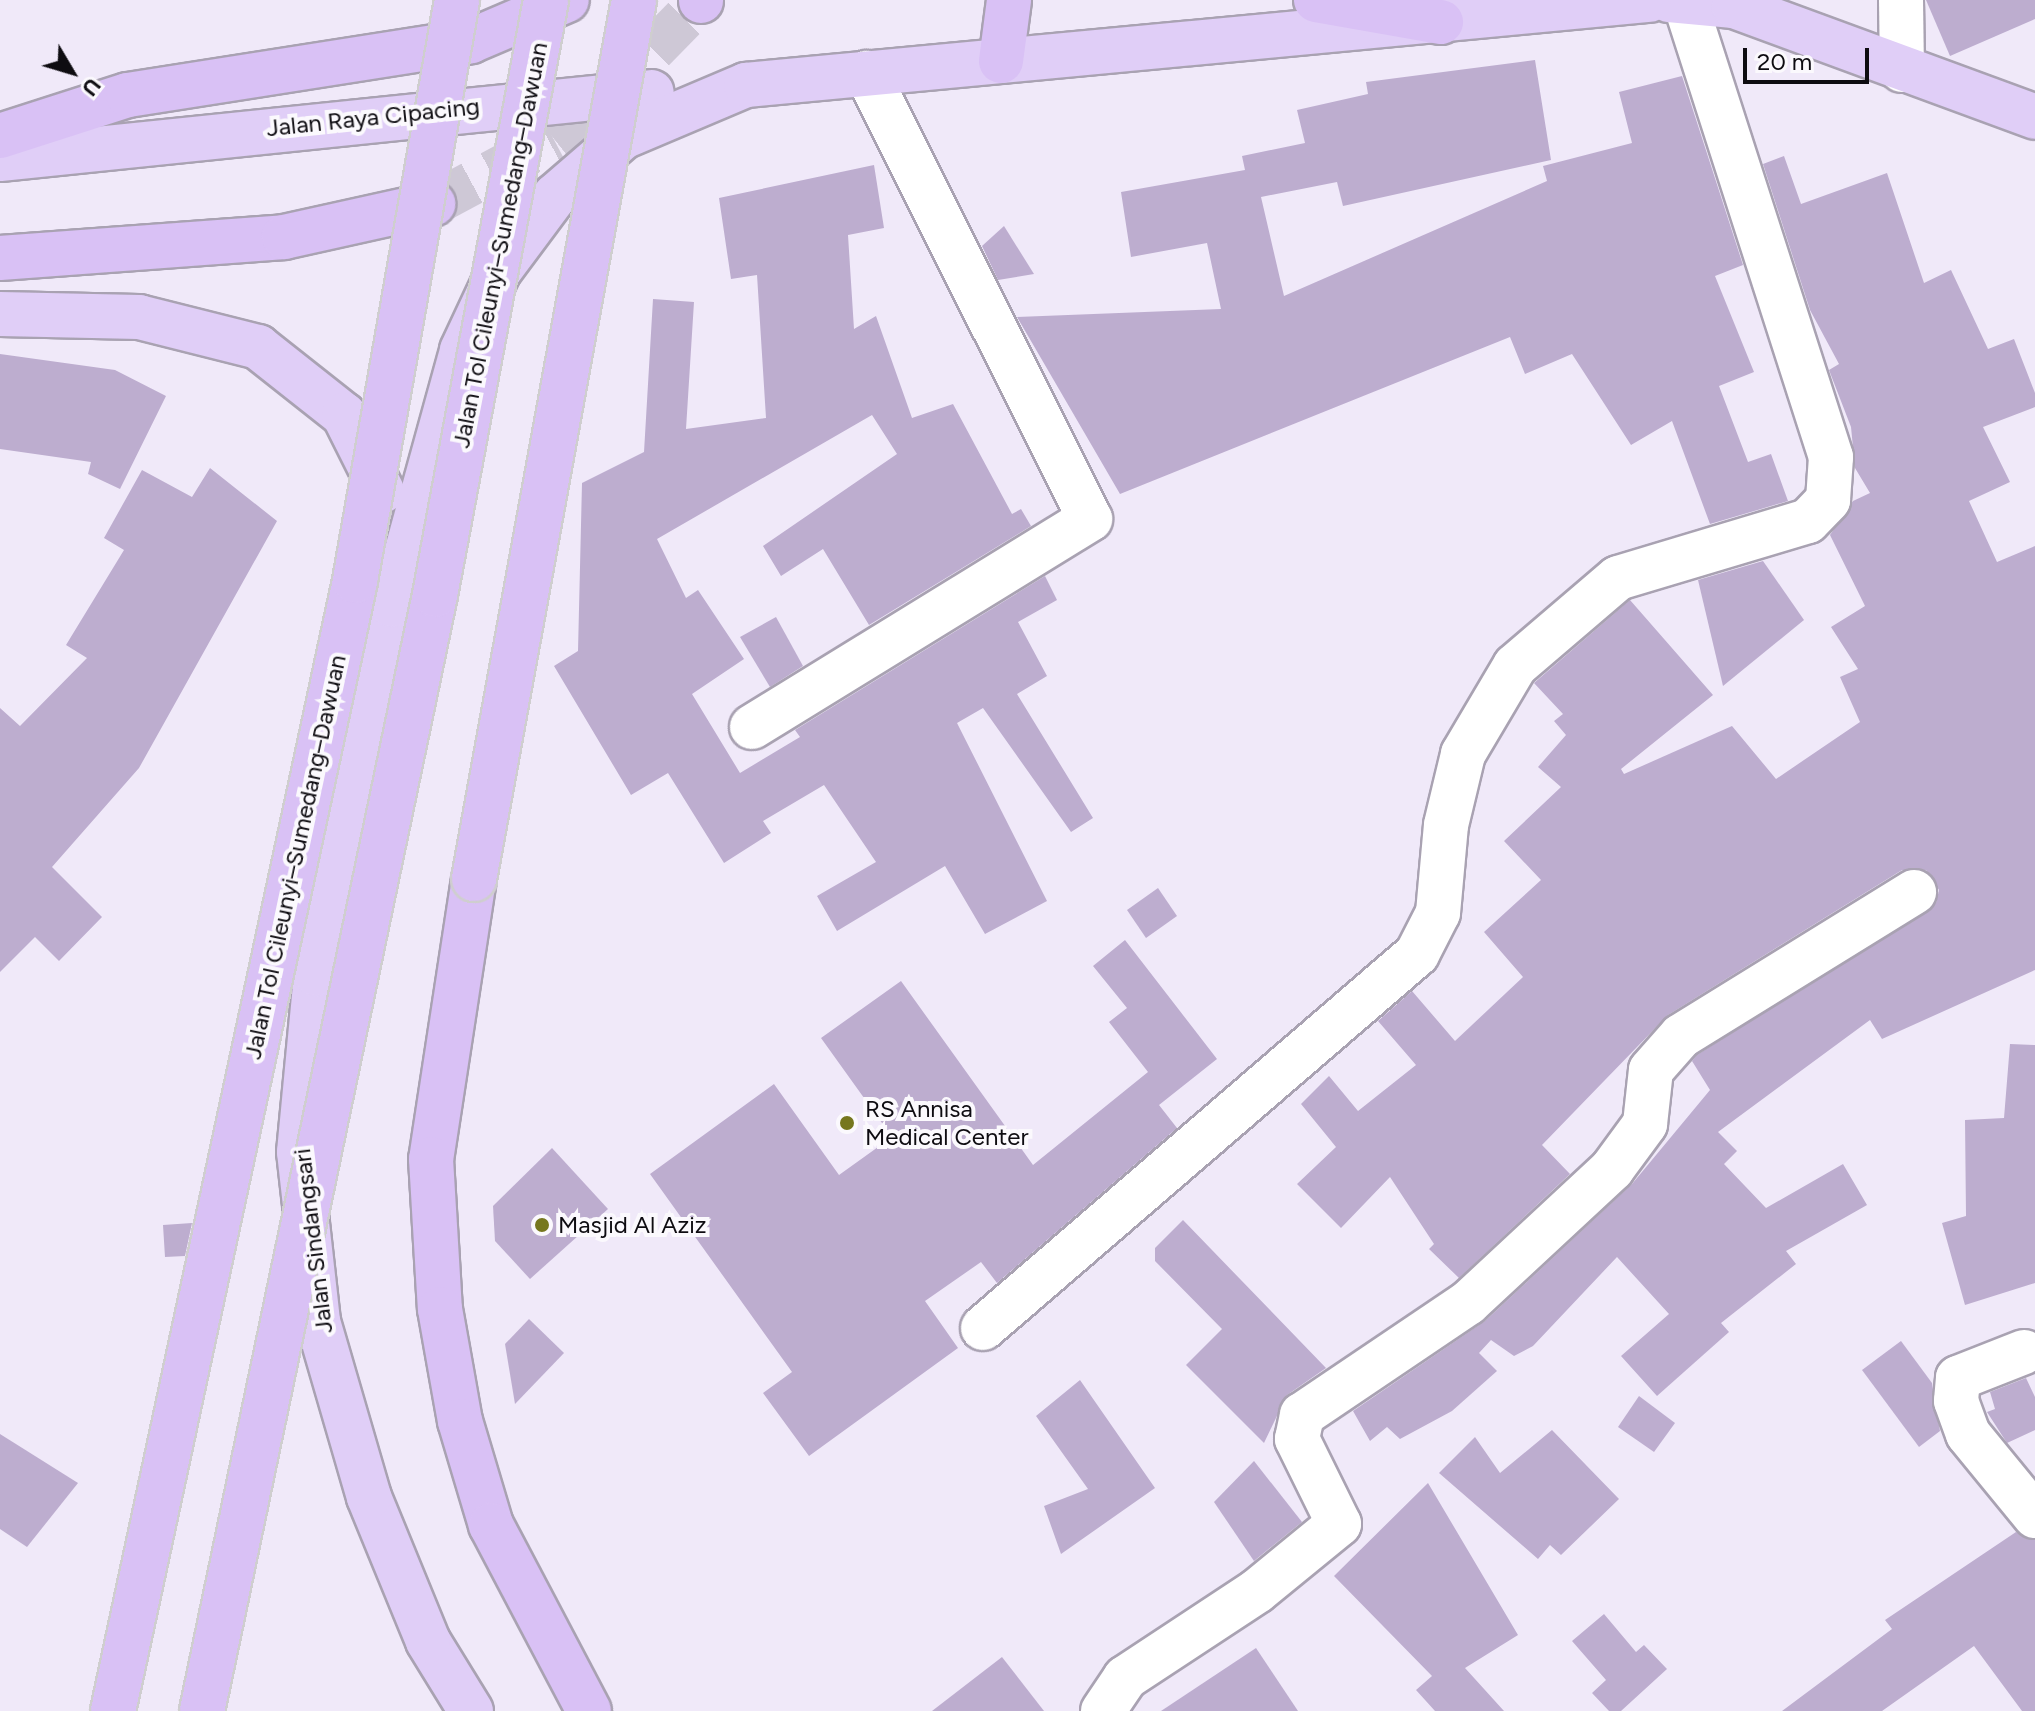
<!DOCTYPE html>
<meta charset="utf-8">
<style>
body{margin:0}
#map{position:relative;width:2035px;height:1711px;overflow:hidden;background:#f0e9f9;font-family:Figtree,sans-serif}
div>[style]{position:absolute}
.building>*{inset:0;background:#bdadcf}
.motorway-tunnel>*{height:44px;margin-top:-22px;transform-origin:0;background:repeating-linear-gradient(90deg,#cec8d6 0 44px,transparent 0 66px)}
.roads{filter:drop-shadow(2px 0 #a9a2b2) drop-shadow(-2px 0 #a9a2b2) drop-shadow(0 2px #a9a2b2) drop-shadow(0 -2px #a9a2b2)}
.minor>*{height:44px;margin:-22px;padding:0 22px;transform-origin:22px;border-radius:22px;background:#fff}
.trunk>*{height:44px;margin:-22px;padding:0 22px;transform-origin:22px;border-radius:22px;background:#e0cef7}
.motorway>*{height:44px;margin:-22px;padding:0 22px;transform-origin:22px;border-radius:22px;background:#d9c1f5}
.bridges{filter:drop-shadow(2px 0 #cfcecf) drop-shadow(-2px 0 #cfcecf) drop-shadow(0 2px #cfcecf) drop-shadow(0 -2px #cfcecf)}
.motorway-bridge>*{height:44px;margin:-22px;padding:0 22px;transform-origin:22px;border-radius:22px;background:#d9c1f5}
.dots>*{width:22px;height:22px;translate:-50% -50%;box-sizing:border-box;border:4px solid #fbf9fd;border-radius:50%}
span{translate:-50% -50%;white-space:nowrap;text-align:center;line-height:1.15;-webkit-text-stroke:8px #fbf9fd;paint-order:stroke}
.street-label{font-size:24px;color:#0e0c11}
.poi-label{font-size:24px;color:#0e0c11}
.left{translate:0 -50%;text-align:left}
.north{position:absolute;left:32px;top:32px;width:80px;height:80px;-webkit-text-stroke:6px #fbf9fd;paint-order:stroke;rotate:128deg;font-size:22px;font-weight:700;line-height:32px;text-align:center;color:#0e0c11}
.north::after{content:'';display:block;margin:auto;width:28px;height:36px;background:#0e0c11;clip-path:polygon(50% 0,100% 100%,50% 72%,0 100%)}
.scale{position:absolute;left:1743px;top:48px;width:126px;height:36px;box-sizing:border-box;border:4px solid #0e0c11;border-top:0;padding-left:10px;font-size:24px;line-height:28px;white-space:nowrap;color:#0e0c11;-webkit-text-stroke:6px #fbf9fd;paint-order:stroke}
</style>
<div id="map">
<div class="building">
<i style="clip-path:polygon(1926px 0,2035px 0,2035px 19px,1950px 56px)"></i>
<i style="clip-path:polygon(1535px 60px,1551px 160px,1343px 206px,1337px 182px,1261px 197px,1284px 296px,1547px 181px,1543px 166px,1632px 143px,1619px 92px,1682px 76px,1743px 265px,1715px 276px,1754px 372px,1719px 386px,1748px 462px,1771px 454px,1788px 501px,1710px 524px,1672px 421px,1631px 445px,1572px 354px,1525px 374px,1510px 337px,1120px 494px,1017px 317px,1221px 309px,1207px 243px,1131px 257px,1121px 192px,1245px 170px,1242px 156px,1305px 143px,1297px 110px,1368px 94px,1366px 82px)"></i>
<i style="clip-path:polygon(1784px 156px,1801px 204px,1887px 173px,1924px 283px,1951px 270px,1988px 349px,2014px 339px,2035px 393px,2035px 407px,1983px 427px,2010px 482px,1969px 501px,1997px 562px,2035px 546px,2035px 970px,1882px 1039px,1870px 1020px,1718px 1132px,1737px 1151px,1724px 1164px,1766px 1208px,1843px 1164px,1867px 1205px,1786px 1251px,1796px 1264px,1721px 1323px,1729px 1332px,1657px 1396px,1621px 1356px,1669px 1314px,1617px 1257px,1533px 1346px,1514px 1356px,1491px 1340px,1479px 1353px,1497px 1371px,1452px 1411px,1400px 1439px,1387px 1427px,1370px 1441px,1353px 1411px,1485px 1321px,1632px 1184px,1710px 1090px,1692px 1061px,1697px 1055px,1936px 903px,1939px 890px,1926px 870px,1902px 870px,1668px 1015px,1542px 1145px,1570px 1174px,1459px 1278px,1429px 1249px,1434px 1244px,1390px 1177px,1341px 1228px,1297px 1184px,1336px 1147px,1301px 1104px,1329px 1076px,1358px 1111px,1416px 1065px,1378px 1021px,1412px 991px,1455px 1041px,1523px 977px,1484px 932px,1541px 880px,1504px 841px,1561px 787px,1538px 767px,1566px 735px,1554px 721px,1563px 714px,1534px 683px,1630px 600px,1713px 695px,1621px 769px,1624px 774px,1732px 726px,1776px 779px,1860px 722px,1840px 677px,1858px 669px,1831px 627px,1865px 606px,1830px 535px,1853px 501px,1870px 493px,1855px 468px,1851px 427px,1829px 370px,1839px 364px,1810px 310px,1763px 164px)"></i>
<i style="clip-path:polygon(874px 165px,884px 228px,848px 235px,854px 329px,876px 316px,912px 418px,953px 404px,1012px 514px,1021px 509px,1031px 526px,869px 625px,823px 549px,781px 576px,763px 546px,897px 454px,872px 415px,657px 539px,686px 598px,698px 590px,744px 659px,692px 694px,740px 773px,800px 737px,795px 730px,1045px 576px,1057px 600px,1018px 622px,1047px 676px,1017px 694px,1093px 818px,1071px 832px,983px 708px,957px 723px,1047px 901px,985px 934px,945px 866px,837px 931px,817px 896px,876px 862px,824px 785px,763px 821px,771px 833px,724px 863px,668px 773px,631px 795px,554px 666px,578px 651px,582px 483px,644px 452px,653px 299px,694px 302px,686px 429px,766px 418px,757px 275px,731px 279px,719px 198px)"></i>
<i style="clip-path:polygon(1004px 226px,1034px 274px,998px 280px,982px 246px)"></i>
<i style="clip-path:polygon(0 354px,115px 370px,166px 396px,120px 489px,88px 474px,91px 462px,0 449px)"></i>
<i style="clip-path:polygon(210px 468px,277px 521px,139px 768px,52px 867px,102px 917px,59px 961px,35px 937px,0 972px,0 708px,20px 726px,87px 658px,66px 645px,124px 550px,104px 538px,142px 470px,192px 497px)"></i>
<i style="clip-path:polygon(1763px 561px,1804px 620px,1723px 686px,1698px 580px)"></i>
<i style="clip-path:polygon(776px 617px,803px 666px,770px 687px,740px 637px)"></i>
<i style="clip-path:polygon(1158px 888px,1177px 916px,1146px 938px,1127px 910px)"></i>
<i style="clip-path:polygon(1125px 940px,1217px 1059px,1159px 1105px,1177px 1128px,997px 1283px,981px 1262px,925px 1301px,958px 1348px,809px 1456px,763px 1393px,792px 1372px,650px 1174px,774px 1084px,839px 1175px,892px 1137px,821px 1038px,901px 981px,1033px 1165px,1148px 1072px,1109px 1022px,1127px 1008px,1093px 966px)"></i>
<i style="clip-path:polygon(2010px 1044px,2035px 1045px,2035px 1283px,1965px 1305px,1942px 1223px,1966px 1216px,1965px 1120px,2004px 1118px)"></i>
<i style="clip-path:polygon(552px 1148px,608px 1209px,530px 1279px,495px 1241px,493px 1206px)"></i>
<i style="clip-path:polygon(1183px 1220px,1326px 1368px,1287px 1395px,1264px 1443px,1186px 1365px,1222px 1329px,1155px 1261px,1155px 1248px)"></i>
<i style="clip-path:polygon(192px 1223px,185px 1256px,165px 1257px,163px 1225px)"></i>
<i style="clip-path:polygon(529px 1319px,564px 1353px,515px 1404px,505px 1344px)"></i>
<i style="clip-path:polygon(1901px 1341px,1932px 1383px,1940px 1431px,1919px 1447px,1862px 1370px)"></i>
<i style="clip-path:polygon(2026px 1378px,2035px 1397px,2035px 1430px,2007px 1443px,1987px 1412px,1995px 1409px,1990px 1392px)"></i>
<i style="clip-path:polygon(1080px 1380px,1155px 1488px,1061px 1554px,1044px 1506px,1088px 1489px,1036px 1416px)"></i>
<i style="clip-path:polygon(1639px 1396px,1675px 1423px,1654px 1452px,1618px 1427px)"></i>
<i style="clip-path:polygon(1552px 1430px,1619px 1499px,1561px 1555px,1550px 1545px,1538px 1559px,1439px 1473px,1475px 1437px,1500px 1473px)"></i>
<i style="clip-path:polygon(0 1434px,78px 1483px,27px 1547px,0 1529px)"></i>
<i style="clip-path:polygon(1254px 1461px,1302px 1522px,1254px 1561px,1214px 1502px)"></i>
<i style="clip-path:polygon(1428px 1483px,1518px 1635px,1465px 1668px,1504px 1711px,1435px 1711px,1416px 1690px,1432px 1676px,1334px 1576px)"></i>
<i style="clip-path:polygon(2016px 1532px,2035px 1540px,2035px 1711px,2022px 1711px,1974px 1646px,1882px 1711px,1782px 1711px,1892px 1629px,1885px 1620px)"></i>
<i style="clip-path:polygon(1604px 1614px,1636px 1652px,1644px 1645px,1667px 1669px,1621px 1711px,1609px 1711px,1592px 1693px,1606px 1680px,1572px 1641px)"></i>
<i style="clip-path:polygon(1256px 1648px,1298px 1711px,1161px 1711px)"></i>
<i style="clip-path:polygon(1002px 1657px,1044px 1711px,932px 1711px)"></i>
</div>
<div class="motorway-tunnel">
<i style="left:433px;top:204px;width:137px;rotate:-28.2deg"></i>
<i style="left:554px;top:139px;width:68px;rotate:-38.4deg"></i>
<i style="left:607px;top:97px;width:134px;rotate:-45.6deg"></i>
</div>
<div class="roads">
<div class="minor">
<i style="left:1901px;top:0;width:70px;rotate:89.2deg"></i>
<i style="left:752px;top:727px;width:397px;rotate:-31.6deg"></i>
<i style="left:1090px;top:519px;width:499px;rotate:-116.6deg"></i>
<i style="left:983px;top:1328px;width:573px;rotate:-40.75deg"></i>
<i style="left:1417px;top:954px;width:46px;rotate:-62.9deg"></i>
<i style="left:1438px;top:913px;width:88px;rotate:-84.8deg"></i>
<i style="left:1446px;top:825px;width:73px;rotate:-76.5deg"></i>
<i style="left:1463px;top:754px;width:102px;rotate:-59.4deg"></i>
<i style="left:1515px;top:666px;width:135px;rotate:-40.5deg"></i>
<i style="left:1618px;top:578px;width:198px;rotate:-16.7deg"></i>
<i style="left:1808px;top:521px;width:29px;rotate:-46deg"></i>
<i style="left:1828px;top:500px;width:43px;rotate:-86deg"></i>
<i style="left:1831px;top:457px;width:478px;rotate:-107.8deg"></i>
<i style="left:2024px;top:1352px;width:71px;rotate:158.5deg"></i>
<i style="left:1958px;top:1378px;width:23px;rotate:95deg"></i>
<i style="left:1956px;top:1401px;width:35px;rotate:70deg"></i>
<i style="left:1968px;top:1434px;width:106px;rotate:50.7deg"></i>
<i style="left:1103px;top:1711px;width:40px;rotate:-56deg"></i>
<i style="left:1125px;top:1678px;width:158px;rotate:-33.4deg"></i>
<i style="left:1257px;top:1591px;width:106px;rotate:-39.3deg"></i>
<i style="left:1339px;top:1524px;width:95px;rotate:-116.3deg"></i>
<i style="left:1297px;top:1439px;width:25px;rotate:-78deg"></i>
<i style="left:1302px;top:1415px;width:200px;rotate:-34deg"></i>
<i style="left:1468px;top:1303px;width:197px;rotate:-42.9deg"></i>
<i style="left:1612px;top:1169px;width:56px;rotate:-53.7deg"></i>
<i style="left:1645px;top:1124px;width:54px;rotate:-83.7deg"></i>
<i style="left:1651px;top:1070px;width:45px;rotate:-48.6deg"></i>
<i style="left:1681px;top:1036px;width:274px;rotate:-31.7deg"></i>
</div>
<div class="trunk">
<i style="left:1669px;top:0;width:65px;rotate:5.3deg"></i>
<i style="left:1734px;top:6px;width:321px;rotate:20.2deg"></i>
<i style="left:0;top:159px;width:655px;rotate:-5.87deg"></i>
<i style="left:0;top:314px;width:139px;rotate:1.2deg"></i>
<i style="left:139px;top:317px;width:123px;rotate:14.1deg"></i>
<i style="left:258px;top:347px;width:110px;rotate:38.3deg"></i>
<i style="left:344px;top:415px;width:85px;rotate:63.4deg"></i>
<i style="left:471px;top:1711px;width:82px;rotate:-121.6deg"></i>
<i style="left:428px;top:1641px;width:156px;rotate:-112.3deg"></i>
<i style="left:369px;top:1497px;width:183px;rotate:-106.2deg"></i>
<i style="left:318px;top:1321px;width:170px;rotate:-96.4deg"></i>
<i style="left:299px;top:1152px;width:179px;rotate:-84.5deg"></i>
<i style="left:316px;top:974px;width:377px;rotate:-78.4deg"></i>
<i style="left:392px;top:605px;width:264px;rotate:-74.6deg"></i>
<i style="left:462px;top:350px;width:87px;rotate:-64.9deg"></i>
<i style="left:499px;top:271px;width:94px;rotate:-53.3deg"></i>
<i style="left:555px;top:196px;width:90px;rotate:-40.9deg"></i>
<i style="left:623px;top:137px;width:134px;rotate:-22.9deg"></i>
<i style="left:746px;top:85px;width:907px;rotate:-5.38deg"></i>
</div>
<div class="motorway">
<i style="left:1316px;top:0;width:127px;rotate:10deg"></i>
<i style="left:701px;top:1px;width:1px;rotate:-90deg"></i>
<i style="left:1001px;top:61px;width:62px;rotate:-82.5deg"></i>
<i style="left:0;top:136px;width:134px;rotate:-17.8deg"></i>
<i style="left:128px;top:95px;width:347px;rotate:-8.9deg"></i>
<i style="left:471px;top:41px;width:104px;rotate:-23.1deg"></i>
<i style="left:0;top:258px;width:285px;rotate:-4.2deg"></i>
<i style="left:284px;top:237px;width:153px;rotate:-12.5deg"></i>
<i style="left:474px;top:879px;width:283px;rotate:98.7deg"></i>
<i style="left:431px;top:1159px;width:150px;rotate:86.6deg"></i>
<i style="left:440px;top:1309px;width:114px;rotate:79.9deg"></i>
<i style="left:460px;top:1421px;width:109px;rotate:73.4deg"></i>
<i style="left:491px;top:1525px;width:210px;rotate:62.2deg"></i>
</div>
</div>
<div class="bridges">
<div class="motorway-bridge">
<i style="left:474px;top:879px;width:893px;rotate:-79.68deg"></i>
<i style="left:113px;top:1711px;width:1156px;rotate:-77.91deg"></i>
<i style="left:355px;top:581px;width:590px;rotate:-80.04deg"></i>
<i style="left:202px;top:1711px;width:1140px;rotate:-78.21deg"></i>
<i style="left:435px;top:595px;width:605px;rotate:-79.43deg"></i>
</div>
</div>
<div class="dots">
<i style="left:847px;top:1123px;background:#76771e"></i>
<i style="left:542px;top:1225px;background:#76771e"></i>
</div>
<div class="street-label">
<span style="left:373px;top:117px;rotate:-6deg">Jalan Raya Cipacing</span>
<span style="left:500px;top:245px;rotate:-79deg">Jalan Tol Cileunyi–Sumedang–Dawuan</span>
<span style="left:295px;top:857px;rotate:-78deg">Jalan Tol Cileunyi–Sumedang–Dawuan</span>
<span style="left:313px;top:1241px;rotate:-97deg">Jalan Sindangsari</span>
</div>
<div class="poi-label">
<span class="left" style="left:865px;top:1123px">RS Annisa<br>Medical Center</span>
<span class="left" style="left:558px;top:1225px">Masjid Al Aziz</span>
</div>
<div class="north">U</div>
<div class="scale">20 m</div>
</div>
